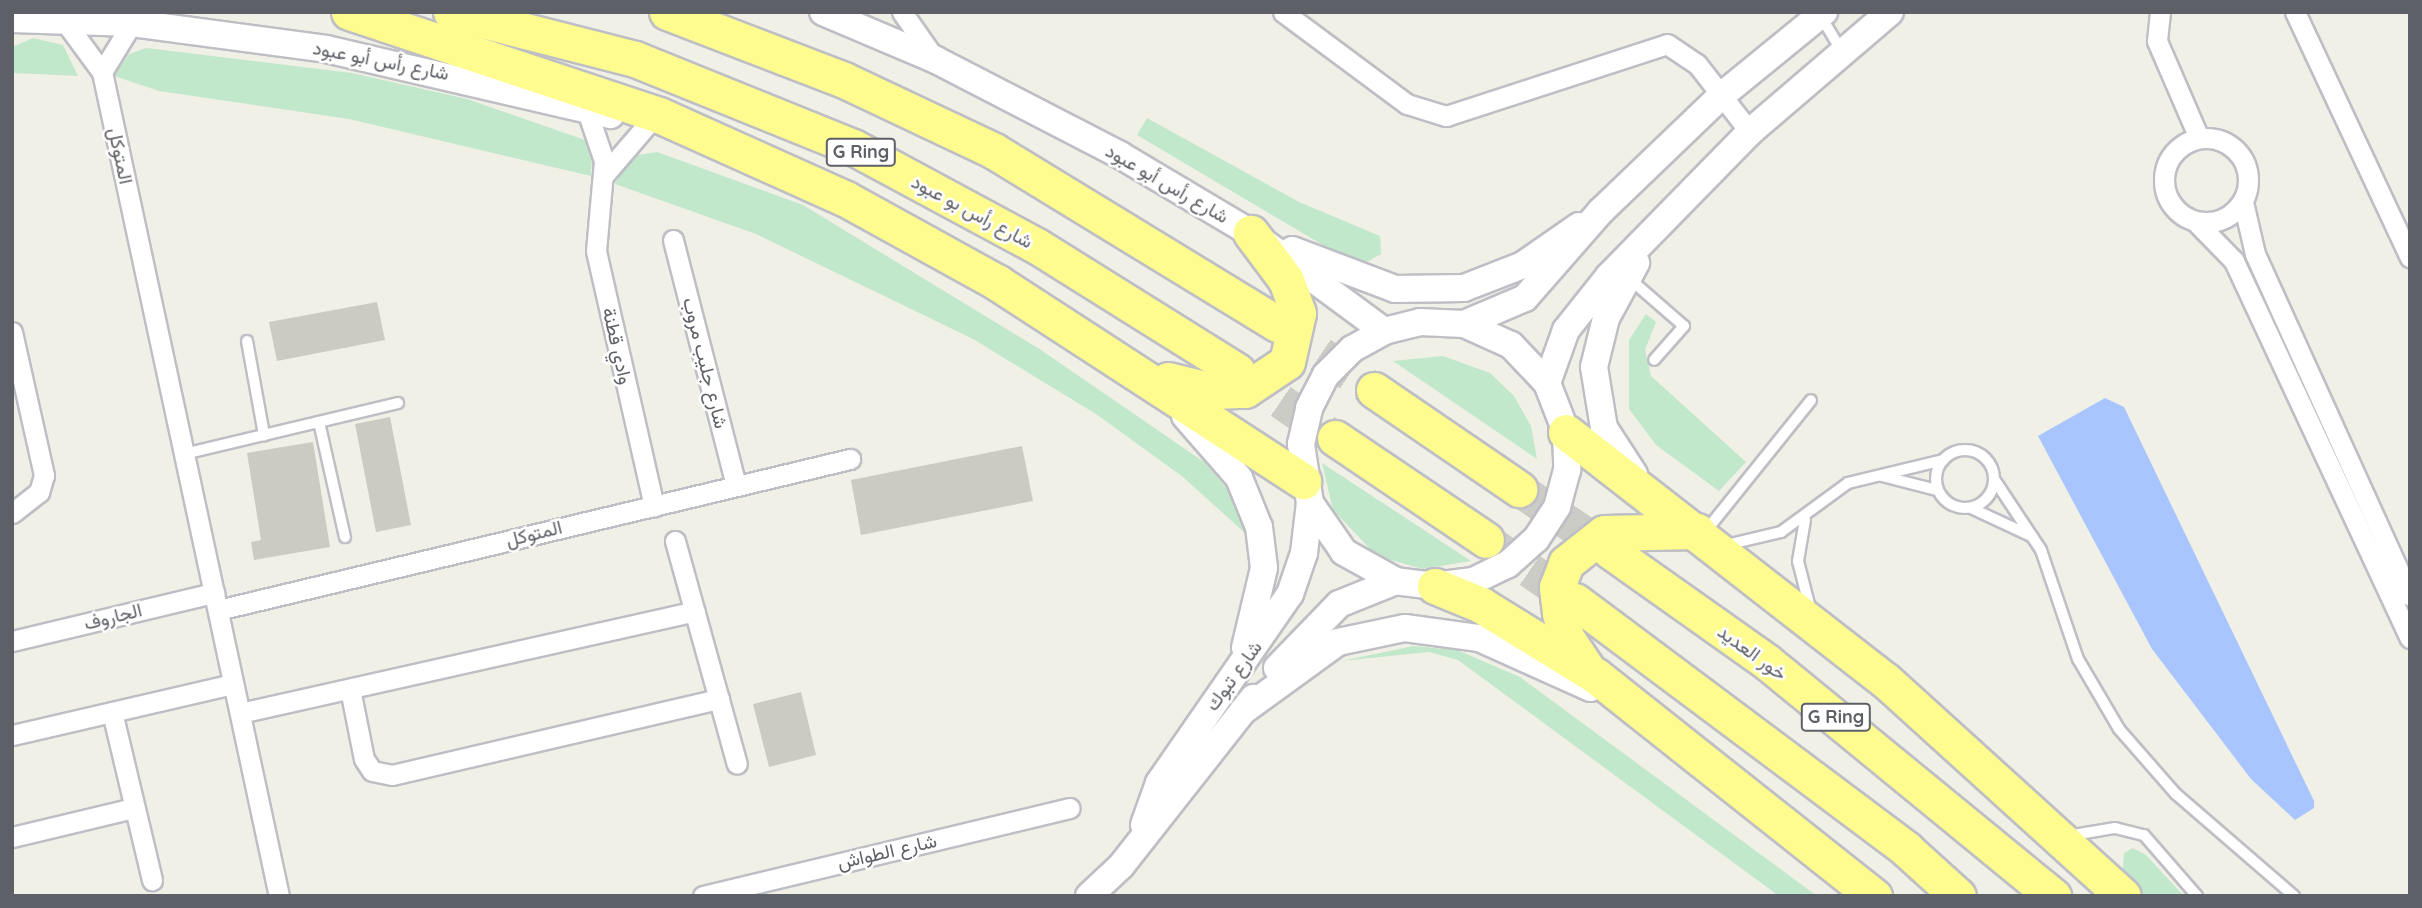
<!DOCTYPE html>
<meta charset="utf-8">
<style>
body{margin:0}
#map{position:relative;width:2422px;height:908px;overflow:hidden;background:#f0f0e6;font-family:Quicksand,Vazirmatn,sans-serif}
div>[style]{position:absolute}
.green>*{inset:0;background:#c2e8cb}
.water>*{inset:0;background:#a8c5ff}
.building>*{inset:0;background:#cbcbc2}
.highway-tunnel>*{height:35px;margin-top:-17.5px;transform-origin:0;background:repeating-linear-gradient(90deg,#ccccc6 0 35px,transparent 0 53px)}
.roads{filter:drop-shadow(2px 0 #bebec5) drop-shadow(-2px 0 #bebec5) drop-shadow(0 2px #bebec5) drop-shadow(0 -2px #bebec5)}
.lane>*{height:10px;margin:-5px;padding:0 5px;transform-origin:5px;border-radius:5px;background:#fff}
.lane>.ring{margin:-5px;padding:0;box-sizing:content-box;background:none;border:10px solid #fff;border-radius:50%}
.street>*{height:19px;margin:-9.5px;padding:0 9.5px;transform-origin:9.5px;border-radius:9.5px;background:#fff}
.street>.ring{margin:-9.5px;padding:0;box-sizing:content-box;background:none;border:19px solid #fff;border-radius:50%}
.secondary>*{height:26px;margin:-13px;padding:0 13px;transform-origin:13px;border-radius:13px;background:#fff}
.highway>*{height:35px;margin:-17.5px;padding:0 17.5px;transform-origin:17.5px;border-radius:17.5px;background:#fffc8f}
span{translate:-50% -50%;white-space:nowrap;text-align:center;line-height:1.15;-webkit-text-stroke:5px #fff;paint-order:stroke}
.shield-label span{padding:2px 5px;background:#fff;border:2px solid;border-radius:5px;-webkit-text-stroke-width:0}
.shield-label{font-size:18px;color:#5e6067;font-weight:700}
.street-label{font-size:19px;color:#5e6067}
.frame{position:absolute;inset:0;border:14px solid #5e6067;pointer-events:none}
</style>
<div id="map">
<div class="green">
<i style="clip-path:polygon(33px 38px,63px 45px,78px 76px,12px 73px,12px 47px)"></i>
<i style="clip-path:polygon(146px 48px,352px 73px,467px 99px,585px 140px,592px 152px,591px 176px,349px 119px,159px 91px,114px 76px,129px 54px)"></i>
<i style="clip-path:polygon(1147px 118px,1299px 202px,1380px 236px,1381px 254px,1363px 264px,1343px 257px,1137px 135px)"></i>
<i style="clip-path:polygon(657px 152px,803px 205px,1041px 350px,1204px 462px,1234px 497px,1246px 534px,1183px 477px,1096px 414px,973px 339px,756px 234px,615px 184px,631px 156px)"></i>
<i style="clip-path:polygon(1646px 314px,1656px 322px,1645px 350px,1651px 376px,1746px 462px,1719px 491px,1656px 445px,1629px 409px,1629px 340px)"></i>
<i style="clip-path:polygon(1443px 356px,1490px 373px,1514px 396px,1531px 426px,1537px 459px,1393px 361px)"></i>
<i style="clip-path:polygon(1322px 463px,1471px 561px,1423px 569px,1377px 556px,1333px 510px)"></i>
<i style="clip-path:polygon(1414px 646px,1457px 650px,1520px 677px,1817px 896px,1779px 896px,1458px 660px,1429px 652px,1341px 661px)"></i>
<i style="clip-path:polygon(2133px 848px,2146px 855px,2184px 896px,2145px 896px,2123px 869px,2124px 853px)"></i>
</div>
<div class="water">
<i style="clip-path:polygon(2105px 398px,2124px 407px,2314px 801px,2314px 808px,2295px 820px,2251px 779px,2152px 649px,2038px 436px)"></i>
</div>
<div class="building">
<i style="clip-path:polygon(377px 302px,385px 340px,277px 361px,269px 322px)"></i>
<i style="clip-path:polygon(390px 417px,411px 525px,376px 532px,355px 424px)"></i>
<i style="clip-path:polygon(313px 442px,330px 547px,254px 560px,251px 542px,261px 540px,247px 453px)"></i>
<i style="clip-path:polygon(1022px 446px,1033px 501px,861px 535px,851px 480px)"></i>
<i style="clip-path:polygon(801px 692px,816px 755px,769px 767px,753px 704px)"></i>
</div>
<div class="highway-tunnel">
<i style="left:1277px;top:324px;width:117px;rotate:34.2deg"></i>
<i style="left:1237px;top:371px;width:119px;rotate:34.4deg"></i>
<i style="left:1519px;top:489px;width:109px;rotate:34.1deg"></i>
<i style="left:1486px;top:540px;width:108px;rotate:34.4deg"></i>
</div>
<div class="roads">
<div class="lane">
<i style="left:1820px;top:15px;width:41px;rotate:59deg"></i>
<i style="left:1631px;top:280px;width:70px;rotate:41deg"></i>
<i style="left:1684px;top:326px;width:45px;rotate:131.4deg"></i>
<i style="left:247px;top:341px;width:96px;rotate:79.7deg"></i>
<i style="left:319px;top:422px;width:118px;rotate:77.3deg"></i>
<i class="ring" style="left:1936px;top:450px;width:48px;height:48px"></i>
<i style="left:184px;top:454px;width:220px;rotate:-13.4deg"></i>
<i style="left:1882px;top:476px;width:57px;rotate:14.3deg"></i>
<i style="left:1994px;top:479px;width:85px;rotate:56.5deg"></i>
<i style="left:2041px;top:550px;width:115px;rotate:71.3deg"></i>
<i style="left:2078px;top:659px;width:81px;rotate:59.6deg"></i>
<i style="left:2119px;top:729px;width:86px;rotate:48.8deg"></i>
<i style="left:2176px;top:794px;width:156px;rotate:40.8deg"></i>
<i style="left:1971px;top:508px;width:68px;rotate:25.1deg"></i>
<i style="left:1805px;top:520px;width:42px;rotate:99.7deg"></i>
<i style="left:1798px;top:561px;width:49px;rotate:75.7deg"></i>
<i style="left:1705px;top:532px;width:169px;rotate:-51.2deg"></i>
<i style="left:1726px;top:545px;width:57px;rotate:-13.3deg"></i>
<i style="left:1781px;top:532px;width:83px;rotate:-36.2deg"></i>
<i style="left:1848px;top:483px;width:98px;rotate:-13.6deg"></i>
<i style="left:2067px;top:836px;width:49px;rotate:-9.5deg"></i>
<i style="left:2115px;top:828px;width:30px;rotate:14deg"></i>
<i style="left:2144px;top:835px;width:81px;rotate:49deg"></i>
</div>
<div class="street">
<i style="left:902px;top:12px;width:57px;rotate:54.9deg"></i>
<i style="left:1283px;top:12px;width:154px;rotate:36.6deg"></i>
<i style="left:1407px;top:104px;width:41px;rotate:17.1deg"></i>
<i style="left:1446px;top:116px;width:232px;rotate:-18deg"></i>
<i style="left:1667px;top:44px;width:36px;rotate:34deg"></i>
<i style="left:1697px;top:64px;width:86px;rotate:52.1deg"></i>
<i style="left:2160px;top:12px;width:29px;rotate:96deg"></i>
<i style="left:2157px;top:41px;width:106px;rotate:66.6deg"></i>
<i style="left:2295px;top:12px;width:271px;rotate:64.9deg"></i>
<i style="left:63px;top:19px;width:66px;rotate:53.7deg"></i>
<i style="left:102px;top:72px;width:843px;rotate:77.88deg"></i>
<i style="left:102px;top:72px;width:57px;rotate:-58.5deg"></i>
<i style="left:586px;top:108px;width:56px;rotate:71.2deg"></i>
<i style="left:604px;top:161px;width:90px;rotate:95.1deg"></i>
<i style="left:596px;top:251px;width:262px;rotate:77.2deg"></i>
<i class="ring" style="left:2164px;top:138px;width:65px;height:65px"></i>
<i style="left:604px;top:175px;width:65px;rotate:-49.4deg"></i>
<i style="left:2243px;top:202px;width:53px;rotate:77deg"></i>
<i style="left:2255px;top:254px;width:375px;rotate:65.6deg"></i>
<i style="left:2196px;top:222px;width:54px;rotate:45.7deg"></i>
<i style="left:2234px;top:261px;width:416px;rotate:65deg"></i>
<i style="left:673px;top:240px;width:254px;rotate:75.6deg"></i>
<i style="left:12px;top:332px;width:147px;rotate:77.4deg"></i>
<i style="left:44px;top:475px;width:18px;rotate:106deg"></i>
<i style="left:39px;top:492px;width:34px;rotate:142deg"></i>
<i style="left:675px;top:541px;width:231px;rotate:74.5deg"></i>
<i style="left:218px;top:610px;width:650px;rotate:-13.44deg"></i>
<i style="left:12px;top:641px;width:208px;rotate:-13.4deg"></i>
<i style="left:350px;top:689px;width:71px;rotate:78.7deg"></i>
<i style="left:364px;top:759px;width:14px;rotate:56deg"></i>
<i style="left:372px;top:771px;width:20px;rotate:11deg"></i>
<i style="left:392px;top:775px;width:336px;rotate:-13.1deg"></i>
<i style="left:112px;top:712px;width:173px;rotate:76.6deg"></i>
<i style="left:240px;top:713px;width:466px;rotate:-12.6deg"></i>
<i style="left:12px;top:735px;width:227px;rotate:-13deg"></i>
<i style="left:12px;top:837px;width:125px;rotate:-13.4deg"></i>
<i style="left:703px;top:896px;width:377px;rotate:-13.5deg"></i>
</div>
<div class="secondary">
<i style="left:823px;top:12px;width:123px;rotate:23deg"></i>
<i style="left:936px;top:60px;width:207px;rotate:27.3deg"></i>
<i style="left:1120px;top:155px;width:152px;rotate:30.8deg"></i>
<i style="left:1251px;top:233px;width:165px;rotate:36.4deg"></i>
<i style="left:12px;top:19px;width:120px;rotate:1.9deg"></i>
<i style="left:132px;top:23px;width:196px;rotate:7.6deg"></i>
<i style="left:326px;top:49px;width:292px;rotate:13.1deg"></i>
<i style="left:1292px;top:250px;width:110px;rotate:20.7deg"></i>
<i style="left:1395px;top:289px;width:69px;rotate:-0.8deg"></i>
<i style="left:1464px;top:288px;width:63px;rotate:-21.3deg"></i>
<i style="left:1523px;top:265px;width:68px;rotate:-34.9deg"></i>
<i style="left:1464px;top:324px;width:51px;rotate:24.1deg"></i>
<i style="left:1511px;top:345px;width:52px;rotate:46.5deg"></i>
<i style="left:1547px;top:383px;width:53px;rotate:68.8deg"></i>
<i style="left:1566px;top:432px;width:38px;rotate:88deg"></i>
<i style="left:1567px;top:470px;width:38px;rotate:105deg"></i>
<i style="left:1557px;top:507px;width:38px;rotate:123deg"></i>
<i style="left:1536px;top:539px;width:38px;rotate:138deg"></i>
<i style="left:1508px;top:564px;width:39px;rotate:154deg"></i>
<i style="left:1473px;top:581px;width:38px;rotate:173deg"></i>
<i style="left:1435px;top:586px;width:39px;rotate:-173deg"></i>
<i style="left:1396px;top:581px;width:60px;rotate:-150.9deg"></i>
<i style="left:1344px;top:552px;width:60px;rotate:-124.8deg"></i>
<i style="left:1310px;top:503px;width:60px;rotate:-98.7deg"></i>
<i style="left:1301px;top:444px;width:37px;rotate:-77deg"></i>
<i style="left:1309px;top:408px;width:37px;rotate:-63deg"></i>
<i style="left:1326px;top:375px;width:37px;rotate:-45deg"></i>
<i style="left:1352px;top:349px;width:37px;rotate:-29deg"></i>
<i style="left:1384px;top:331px;width:37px;rotate:-14deg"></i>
<i style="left:1420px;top:322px;width:44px;rotate:2.6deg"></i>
<i style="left:1464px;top:324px;width:66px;rotate:-23.1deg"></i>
<i style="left:1525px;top:298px;width:116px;rotate:-48.9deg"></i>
<i style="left:1601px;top:211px;width:166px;rotate:-43.8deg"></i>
<i style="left:1721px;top:96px;width:133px;rotate:-39.2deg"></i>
<i style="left:1547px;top:383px;width:56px;rotate:-70.3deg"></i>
<i style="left:1566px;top:330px;width:69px;rotate:-51.5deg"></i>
<i style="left:1609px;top:276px;width:202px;rotate:-45.6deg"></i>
<i style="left:1750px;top:132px;width:184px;rotate:-40.6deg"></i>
<i style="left:1185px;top:416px;width:82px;rotate:48.9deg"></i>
<i style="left:1239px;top:478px;width:53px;rotate:67.8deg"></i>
<i style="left:1259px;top:527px;width:41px;rotate:83deg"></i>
<i style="left:1264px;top:568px;width:82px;rotate:103.4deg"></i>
<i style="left:1634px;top:474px;width:55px;rotate:-123.1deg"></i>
<i style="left:1604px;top:428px;width:62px;rotate:-99.3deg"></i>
<i style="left:1594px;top:367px;width:50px;rotate:-76.2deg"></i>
<i style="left:1606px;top:318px;width:63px;rotate:-61.4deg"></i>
<i style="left:1277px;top:668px;width:89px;rotate:-45.9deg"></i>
<i style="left:1339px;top:604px;width:61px;rotate:-22deg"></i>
<i style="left:1243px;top:711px;width:117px;rotate:-36deg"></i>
<i style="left:1338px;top:642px;width:68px;rotate:-11.8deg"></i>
<i style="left:1405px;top:628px;width:75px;rotate:7.7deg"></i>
<i style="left:1479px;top:638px;width:122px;rotate:24.2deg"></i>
<i style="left:1144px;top:825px;width:45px;rotate:-70.3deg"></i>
<i style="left:1159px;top:783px;width:230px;rotate:-55.3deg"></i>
<i style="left:1290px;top:594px;width:43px;rotate:-71.1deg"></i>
<i style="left:1304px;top:553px;width:50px;rotate:-83.2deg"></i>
<i style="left:1089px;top:896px;width:44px;rotate:-43.2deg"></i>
<i style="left:1121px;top:866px;width:214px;rotate:-51.8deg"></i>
</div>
<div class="highway">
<i style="left:349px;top:12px;width:327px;rotate:18.4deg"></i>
<i style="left:659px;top:115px;width:205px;rotate:24.2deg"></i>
<i style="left:846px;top:199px;width:174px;rotate:28.9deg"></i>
<i style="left:998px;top:283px;width:364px;rotate:33deg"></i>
<i style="left:451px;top:12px;width:190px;rotate:14.3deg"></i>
<i style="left:635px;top:59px;width:235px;rotate:22deg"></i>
<i style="left:853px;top:147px;width:209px;rotate:28.3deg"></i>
<i style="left:1037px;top:246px;width:236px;rotate:32deg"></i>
<i style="left:667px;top:12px;width:190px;rotate:21deg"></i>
<i style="left:844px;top:80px;width:166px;rotate:25.3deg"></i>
<i style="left:994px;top:151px;width:332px;rotate:31.4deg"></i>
<i style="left:1168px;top:380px;width:46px;rotate:13.7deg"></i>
<i style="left:1213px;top:391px;width:32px;rotate:-2deg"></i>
<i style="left:1245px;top:390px;width:50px;rotate:-33.7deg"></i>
<i style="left:1287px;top:362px;width:50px;rotate:-77.3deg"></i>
<i style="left:1298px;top:313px;width:35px;rotate:-110deg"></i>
<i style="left:1286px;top:280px;width:59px;rotate:-126.7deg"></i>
<i style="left:1374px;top:390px;width:176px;rotate:34.3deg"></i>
<i style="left:1566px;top:432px;width:404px;rotate:37.9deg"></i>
<i style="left:1885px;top:680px;width:321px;rotate:42.2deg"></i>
<i style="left:1335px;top:438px;width:182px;rotate:34deg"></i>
<i style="left:1609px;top:550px;width:194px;rotate:35.3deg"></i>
<i style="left:1767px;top:662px;width:370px;rotate:39.3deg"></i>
<i style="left:1435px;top:586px;width:50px;rotate:22.4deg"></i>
<i style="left:1481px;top:605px;width:135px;rotate:31.7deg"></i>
<i style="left:1596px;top:676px;width:355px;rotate:38.4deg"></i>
<i style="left:1575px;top:601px;width:414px;rotate:36.8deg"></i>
<i style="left:1906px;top:849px;width:70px;rotate:42.1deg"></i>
<i style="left:1586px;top:667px;width:36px;rotate:-124deg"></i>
<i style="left:1566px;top:637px;width:25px;rotate:-104deg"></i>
<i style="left:1560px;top:613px;width:26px;rotate:-97deg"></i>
<i style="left:1557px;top:587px;width:26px;rotate:-69deg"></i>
<i style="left:1566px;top:563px;width:48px;rotate:-38.3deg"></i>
<i style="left:1604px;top:533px;width:93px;rotate:-1.2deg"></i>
</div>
</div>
<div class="shield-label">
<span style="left:861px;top:152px">G Ring</span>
<span style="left:1836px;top:717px">G Ring</span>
</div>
<div class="street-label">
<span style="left:381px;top:61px;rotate:11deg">شارع رأس أبو عبود</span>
<span style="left:120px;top:156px;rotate:78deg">المتوكل</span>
<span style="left:1167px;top:184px;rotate:30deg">شارع رأس أبو عبود</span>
<span style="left:972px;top:212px;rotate:28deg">شارع رأس بو عبود</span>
<span style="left:617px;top:346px;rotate:77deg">وادي قطنة</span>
<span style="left:705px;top:363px;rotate:76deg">شارع جليب مروب</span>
<span style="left:534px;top:534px;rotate:-14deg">المتوكل</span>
<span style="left:113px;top:617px;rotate:-14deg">الجاروف</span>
<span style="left:1752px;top:653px;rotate:36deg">خور العديد</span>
<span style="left:1234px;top:676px;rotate:-54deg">شارع تبوك</span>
<span style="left:887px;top:852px;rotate:-13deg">شارع الطواش</span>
</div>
<div class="frame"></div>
</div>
